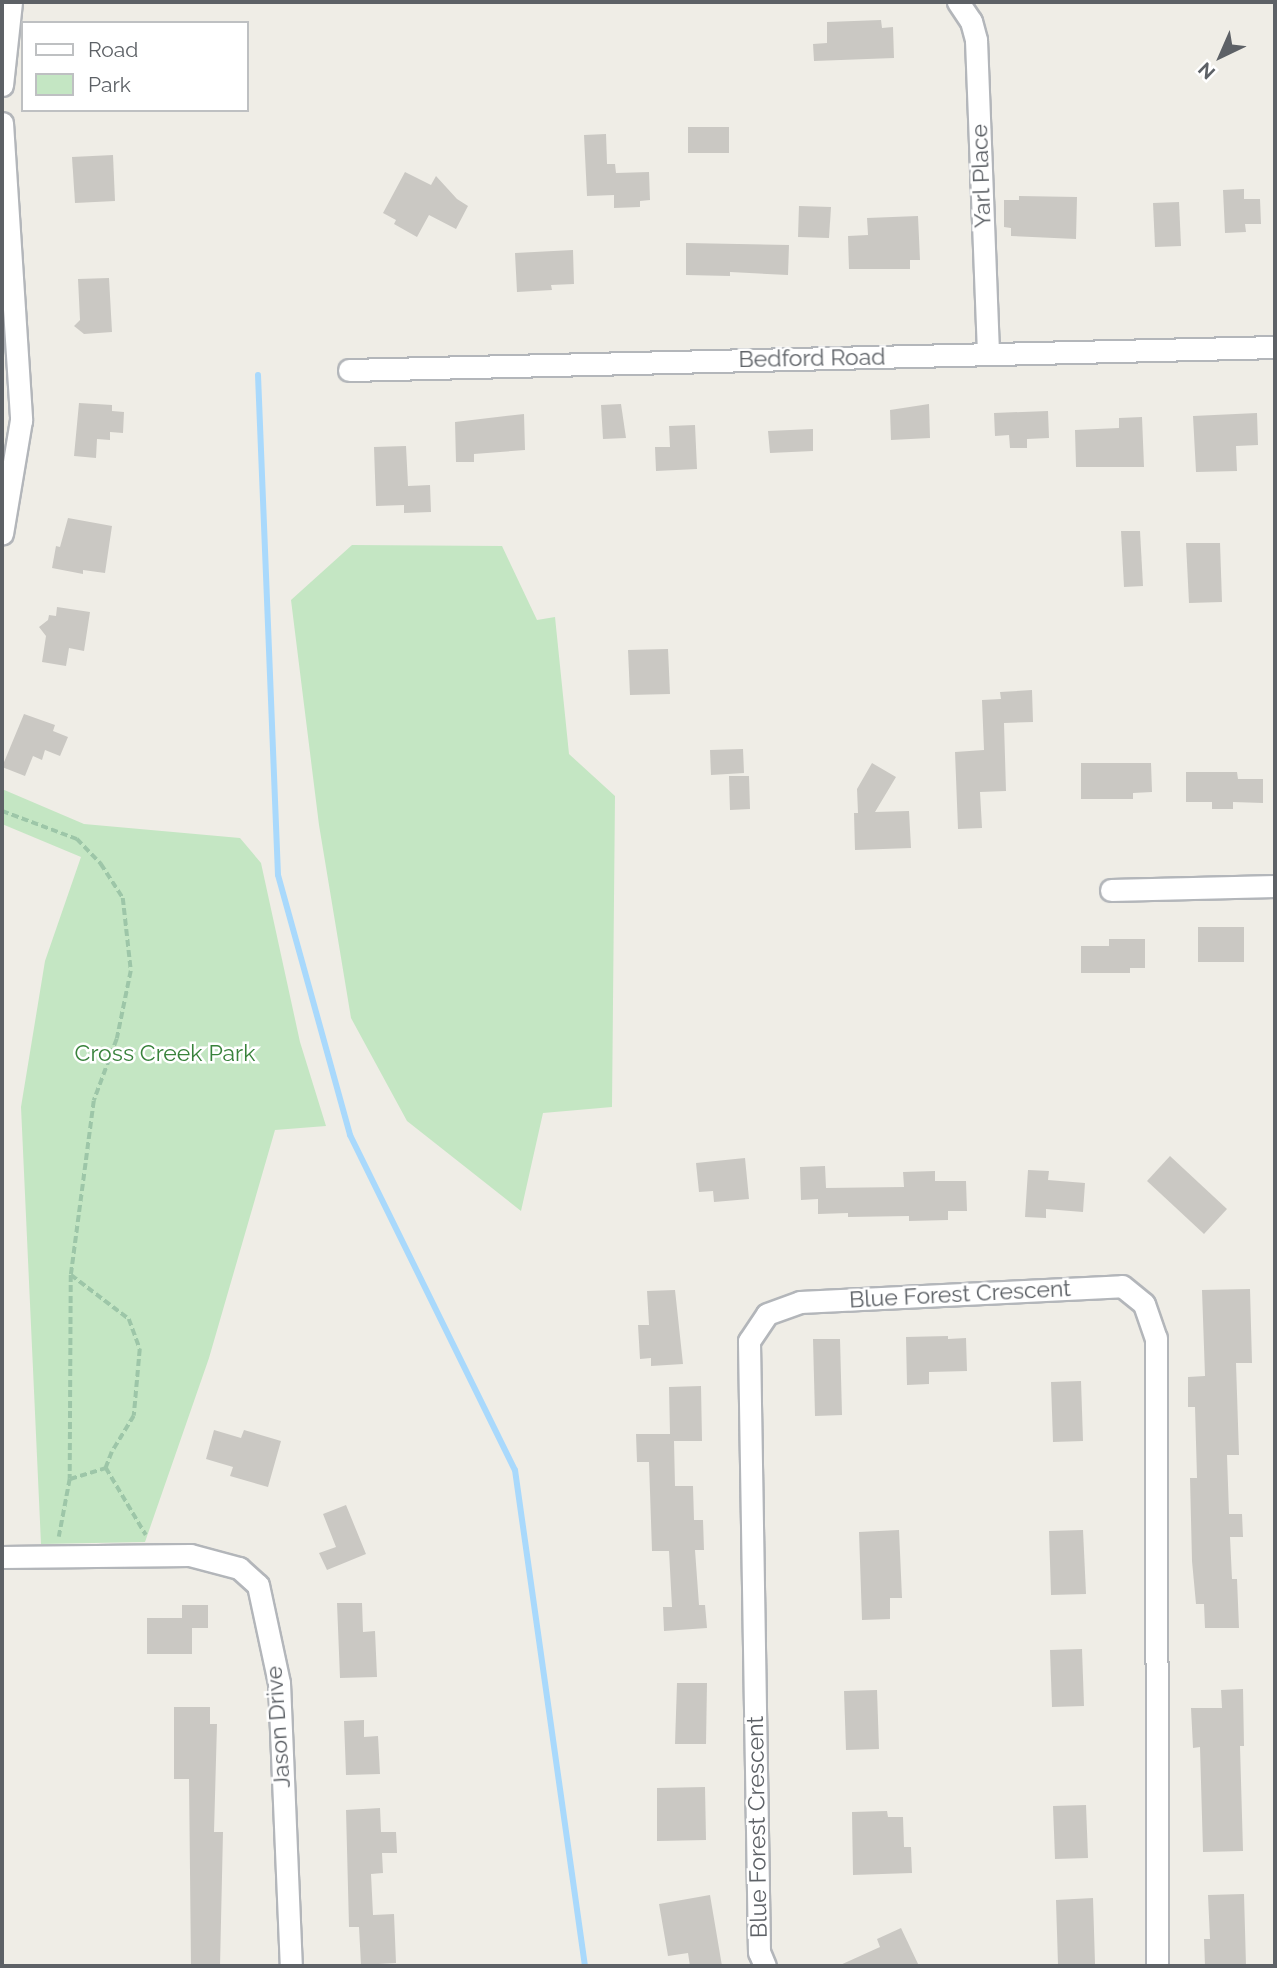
<!DOCTYPE html>
<style>
body{margin:0}
#map{position:relative;width:1277px;height:1968px;overflow:hidden;background:#efede6;font-family:Raleway,sans-serif}
div>[style]{position:absolute}
.green>*{inset:0;background:#c4e6c3}
.stream>*{height:6px;margin:-3px;padding:0 3px;transform-origin:3px;border-radius:3px;background:#a9d9fc}
.building>*{inset:0;background:#cac8c3}
.path>*{height:3.5px;margin-top:-1.75px;transform-origin:0;background:repeating-linear-gradient(90deg,#9dc6a8 0 7px,transparent 0 10.5px)}
.roads{filter:drop-shadow(2px 0 #b3b6ba) drop-shadow(-2px 0 #b3b6ba) drop-shadow(0 2px #b3b6ba) drop-shadow(0 -2px #b3b6ba)}
.minor>*{height:21px;margin:-10.5px;padding:0 10.5px;transform-origin:10.5px;border-radius:10.5px;background:#fff}
span{translate:-50% -50%;white-space:nowrap;text-align:center;line-height:1.15;-webkit-text-stroke:5px #fff;paint-order:stroke}
.street-label{font-size:23px;color:#5d6166}
.park-label{font-size:23px;color:#38823b}
.frame{position:absolute;inset:0;border:4px solid #5d6166;pointer-events:none}
.legend{position:absolute;left:21px;top:21px;width:228px;height:91px;box-sizing:border-box;background:#fff;border:2px solid #bec0c2;margin:0;padding:9px 12px;list-style:none;font-size:21px;color:#5d6166}
.legend li{display:flex;align-items:center;gap:14px;height:35px}
.legend b{width:35px;border:2px solid #bec0c2}
.north{position:absolute;left:1186px;top:21px;width:70px;height:70px;-webkit-text-stroke:5px #fff;paint-order:stroke;rotate:224deg;font-size:19px;font-weight:700;line-height:28px;text-align:center;color:#5d6166}
.north::after{content:'';display:block;margin:auto;width:24px;height:32px;background:#5d6166;clip-path:polygon(50% 0,100% 100%,50% 72%,0 100%)}
</style>
<div id="map">
<div class="green">
<i style="clip-path:polygon(352px 545px,502px 546px,537px 620px,555px 617px,569px 754px,615px 796px,612px 1107px,543px 1113px,521px 1211px,407px 1121px,351px 1018px,319px 825px,291px 600px)"></i>
<i style="clip-path:polygon(2px 789px,84px 824px,240px 838px,261px 863px,300px 1042px,326px 1126px,275px 1130px,209px 1358px,145px 1542px,41px 1544px,21px 1107px,45px 961px,81px 857px,2px 824px)"></i>
</div>
<div class="stream">
<i style="left:258px;top:375px;width:500px;rotate:87.71deg"></i>
<i style="left:278px;top:875px;width:270px;rotate:74.5deg"></i>
<i style="left:350px;top:1135px;width:373px;rotate:63.8deg"></i>
<i style="left:515px;top:1470px;width:501px;rotate:81.97deg"></i>
</div>
<div class="building">
<i style="clip-path:polygon(881px 20px,882px 28px,893px 27px,894px 58px,814px 61px,813px 44px,827px 43px,827px 22px)"></i>
<i style="clip-path:polygon(688px 127px,729px 127px,729px 153px,688px 153px)"></i>
<i style="clip-path:polygon(606px 134px,607px 164px,615px 164px,616px 173px,649px 172px,650px 200px,640px 201px,640px 207px,614px 208px,614px 195px,587px 196px,584px 135px)"></i>
<i style="clip-path:polygon(113px 155px,115px 201px,75px 203px,72px 157px)"></i>
<i style="clip-path:polygon(405px 172px,431px 185px,436px 176px,457px 199px,468px 206px,456px 229px,429px 215px,417px 237px,394px 224px,396px 220px,383px 213px)"></i>
<i style="clip-path:polygon(1244px 189px,1244px 199px,1260px 199px,1261px 224px,1245px 224px,1246px 232px,1225px 233px,1223px 190px)"></i>
<i style="clip-path:polygon(1019px 196px,1077px 197px,1076px 239px,1011px 236px,1011px 228px,1004px 227px,1004px 200px,1019px 200px)"></i>
<i style="clip-path:polygon(1179px 202px,1181px 246px,1155px 247px,1153px 203px)"></i>
<i style="clip-path:polygon(799px 206px,831px 207px,829px 238px,798px 237px)"></i>
<i style="clip-path:polygon(918px 216px,920px 260px,910px 260px,910px 269px,849px 269px,848px 236px,868px 235px,867px 218px)"></i>
<i style="clip-path:polygon(686px 243px,789px 245px,788px 275px,730px 272px,730px 276px,686px 275px)"></i>
<i style="clip-path:polygon(573px 250px,574px 284px,551px 285px,552px 290px,517px 292px,515px 253px)"></i>
<i style="clip-path:polygon(109px 278px,112px 332px,84px 334px,74px 326px,80px 320px,78px 279px)"></i>
<i style="clip-path:polygon(79px 403px,112px 405px,112px 411px,124px 412px,123px 433px,110px 432px,110px 440px,97px 439px,96px 458px,74px 456px)"></i>
<i style="clip-path:polygon(621px 404px,626px 438px,603px 439px,601px 405px)"></i>
<i style="clip-path:polygon(929px 404px,930px 438px,891px 440px,890px 410px)"></i>
<i style="clip-path:polygon(1048px 411px,1049px 438px,1027px 439px,1027px 448px,1010px 448px,1009px 435px,995px 436px,994px 413px)"></i>
<i style="clip-path:polygon(1257px 413px,1258px 445px,1236px 446px,1237px 471px,1196px 472px,1193px 416px)"></i>
<i style="clip-path:polygon(524px 414px,525px 450px,474px 454px,474px 462px,456px 462px,455px 422px)"></i>
<i style="clip-path:polygon(1142px 417px,1144px 467px,1076px 467px,1075px 430px,1119px 428px,1119px 418px)"></i>
<i style="clip-path:polygon(695px 425px,697px 469px,656px 471px,655px 447px,670px 447px,669px 426px)"></i>
<i style="clip-path:polygon(813px 429px,813px 451px,770px 453px,768px 431px)"></i>
<i style="clip-path:polygon(406px 446px,408px 486px,430px 485px,431px 512px,404px 513px,404px 505px,376px 506px,374px 447px)"></i>
<i style="clip-path:polygon(68px 518px,112px 526px,105px 573px,83px 570px,83px 574px,52px 568px,56px 546px,60px 547px)"></i>
<i style="clip-path:polygon(1121px 531px,1140px 531px,1143px 586px,1124px 587px)"></i>
<i style="clip-path:polygon(1186px 543px,1220px 543px,1222px 602px,1189px 603px)"></i>
<i style="clip-path:polygon(57px 607px,90px 612px,84px 651px,69px 648px,66px 666px,42px 662px,46px 636px,39px 627px,48px 620px,49px 615px,56px 616px)"></i>
<i style="clip-path:polygon(668px 649px,670px 694px,630px 695px,628px 650px)"></i>
<i style="clip-path:polygon(1032px 690px,1033px 722px,1004px 723px,1006px 791px,980px 792px,982px 828px,958px 829px,955px 752px,984px 750px,982px 700px,1001px 699px,1000px 692px)"></i>
<i style="clip-path:polygon(24px 714px,55px 725px,53px 731px,68px 737px,60px 756px,45px 750px,42px 760px,33px 756px,25px 776px,2px 767px)"></i>
<i style="clip-path:polygon(743px 749px,744px 773px,711px 775px,710px 750px)"></i>
<i style="clip-path:polygon(872px 763px,896px 777px,875px 812px,909px 811px,911px 848px,855px 850px,854px 813px,858px 813px,857px 789px)"></i>
<i style="clip-path:polygon(1081px 763px,1151px 763px,1152px 792px,1133px 793px,1133px 799px,1081px 799px)"></i>
<i style="clip-path:polygon(1186px 772px,1237px 772px,1238px 779px,1263px 779px,1263px 803px,1233px 802px,1233px 809px,1212px 809px,1212px 802px,1186px 802px)"></i>
<i style="clip-path:polygon(729px 776px,749px 776px,750px 809px,730px 810px)"></i>
<i style="clip-path:polygon(1198px 927px,1244px 927px,1244px 962px,1198px 962px)"></i>
<i style="clip-path:polygon(1109px 939px,1145px 939px,1145px 968px,1130px 968px,1130px 973px,1081px 973px,1081px 946px,1109px 946px)"></i>
<i style="clip-path:polygon(1170px 1156px,1227px 1209px,1204px 1234px,1147px 1181px)"></i>
<i style="clip-path:polygon(745px 1158px,749px 1199px,714px 1202px,713px 1191px,699px 1192px,696px 1163px)"></i>
<i style="clip-path:polygon(825px 1166px,826px 1188px,904px 1187px,903px 1172px,935px 1171px,935px 1181px,966px 1181px,967px 1211px,948px 1211px,948px 1220px,909px 1221px,909px 1216px,848px 1217px,848px 1213px,818px 1214px,818px 1199px,801px 1200px,800px 1167px)"></i>
<i style="clip-path:polygon(1028px 1170px,1049px 1171px,1048px 1180px,1085px 1183px,1083px 1212px,1046px 1209px,1046px 1218px,1025px 1217px)"></i>
<i style="clip-path:polygon(1250px 1289px,1252px 1363px,1236px 1363px,1239px 1455px,1227px 1455px,1229px 1514px,1242px 1514px,1243px 1537px,1230px 1537px,1232px 1579px,1237px 1579px,1239px 1628px,1205px 1628px,1204px 1604px,1196px 1604px,1192px 1561px,1190px 1478px,1197px 1478px,1195px 1407px,1188px 1407px,1188px 1377px,1205px 1376px,1202px 1290px)"></i>
<i style="clip-path:polygon(675px 1290px,683px 1364px,651px 1366px,651px 1358px,640px 1359px,638px 1325px,649px 1325px,647px 1291px)"></i>
<i style="clip-path:polygon(948px 1336px,948px 1339px,966px 1338px,967px 1371px,929px 1372px,929px 1384px,907px 1385px,906px 1337px)"></i>
<i style="clip-path:polygon(813px 1339px,840px 1339px,842px 1415px,815px 1416px)"></i>
<i style="clip-path:polygon(1081px 1381px,1083px 1441px,1053px 1442px,1051px 1382px)"></i>
<i style="clip-path:polygon(701px 1386px,702px 1441px,674px 1441px,675px 1486px,693px 1486px,694px 1520px,703px 1520px,704px 1550px,695px 1550px,699px 1605px,705px 1605px,707px 1628px,664px 1631px,663px 1607px,672px 1607px,669px 1551px,652px 1551px,649px 1462px,637px 1462px,636px 1434px,670px 1434px,669px 1387px)"></i>
<i style="clip-path:polygon(214px 1430px,241px 1438px,244px 1430px,281px 1441px,268px 1487px,230px 1476px,233px 1467px,206px 1459px)"></i>
<i style="clip-path:polygon(346px 1505px,366px 1554px,327px 1570px,319px 1553px,336px 1547px,323px 1514px)"></i>
<i style="clip-path:polygon(899px 1530px,902px 1598px,890px 1598px,890px 1619px,862px 1620px,859px 1532px)"></i>
<i style="clip-path:polygon(1083px 1530px,1086px 1594px,1051px 1595px,1049px 1531px)"></i>
<i style="clip-path:polygon(337px 1603px,362px 1603px,363px 1632px,375px 1631px,377px 1677px,340px 1678px)"></i>
<i style="clip-path:polygon(182px 1605px,208px 1605px,208px 1628px,192px 1628px,192px 1654px,147px 1654px,147px 1618px,182px 1618px)"></i>
<i style="clip-path:polygon(1082px 1649px,1084px 1706px,1052px 1707px,1050px 1650px)"></i>
<i style="clip-path:polygon(677px 1683px,707px 1683px,706px 1744px,675px 1744px)"></i>
<i style="clip-path:polygon(1243px 1689px,1244px 1746px,1240px 1746px,1243px 1851px,1203px 1852px,1200px 1747px,1193px 1748px,1191px 1708px,1222px 1708px,1221px 1690px)"></i>
<i style="clip-path:polygon(877px 1690px,879px 1749px,846px 1750px,844px 1691px)"></i>
<i style="clip-path:polygon(174px 1707px,210px 1707px,210px 1724px,217px 1724px,214px 1832px,223px 1832px,220px 1966px,191px 1966px,189px 1779px,174px 1779px)"></i>
<i style="clip-path:polygon(364px 1720px,364px 1737px,378px 1736px,380px 1774px,346px 1775px,344px 1721px)"></i>
<i style="clip-path:polygon(705px 1787px,706px 1840px,657px 1841px,657px 1788px)"></i>
<i style="clip-path:polygon(1086px 1805px,1088px 1858px,1055px 1859px,1053px 1806px)"></i>
<i style="clip-path:polygon(380px 1808px,381px 1832px,396px 1832px,397px 1853px,382px 1853px,383px 1873px,371px 1874px,373px 1915px,394px 1914px,396px 1963px,361px 1965px,359px 1927px,349px 1927px,346px 1810px)"></i>
<i style="clip-path:polygon(887px 1811px,888px 1817px,903px 1817px,904px 1847px,911px 1847px,912px 1873px,853px 1875px,852px 1812px)"></i>
<i style="clip-path:polygon(1244px 1894px,1246px 1966px,1205px 1966px,1204px 1939px,1210px 1939px,1208px 1895px)"></i>
<i style="clip-path:polygon(710px 1895px,722px 1966px,690px 1966px,688px 1953px,668px 1956px,659px 1904px)"></i>
<i style="clip-path:polygon(1093px 1898px,1095px 1964px,1058px 1965px,1056px 1900px)"></i>
<i style="clip-path:polygon(901px 1928px,919px 1966px,838px 1966px,880px 1947px,877px 1939px)"></i>
</div>
<div class="path">
<i style="left:2px;top:811px;width:80px;rotate:20.5deg"></i>
<i style="left:77px;top:839px;width:35px;rotate:46deg"></i>
<i style="left:101px;top:864px;width:40px;rotate:57.1deg"></i>
<i style="left:123px;top:898px;width:73px;rotate:83.7deg"></i>
<i style="left:131px;top:971px;width:69px;rotate:101.6deg"></i>
<i style="left:117px;top:1039px;width:66px;rotate:110.4deg"></i>
<i style="left:94px;top:1101px;width:176px;rotate:97.5deg"></i>
<i style="left:71px;top:1275px;width:204px;rotate:90.3deg"></i>
<i style="left:70px;top:1479px;width:59px;rotate:100.7deg"></i>
<i style="left:71px;top:1275px;width:73px;rotate:37.2deg"></i>
<i style="left:129px;top:1319px;width:32px;rotate:70deg"></i>
<i style="left:140px;top:1349px;width:67px;rotate:95.1deg"></i>
<i style="left:134px;top:1416px;width:42px;rotate:121.4deg"></i>
<i style="left:112px;top:1452px;width:17px;rotate:111deg"></i>
<i style="left:106px;top:1468px;width:78px;rotate:59.2deg"></i>
<i style="left:70px;top:1479px;width:38px;rotate:-17deg"></i>
</div>
<div class="roads">
<div class="minor">
<i style="left:958px;top:2px;width:23px;rotate:56deg"></i>
<i style="left:971px;top:21px;width:20px;rotate:75deg"></i>
<i style="left:976px;top:40px;width:314px;rotate:87.8deg"></i>
<i style="left:2px;top:85px;width:83px;rotate:-83.8deg"></i>
<i style="left:2px;top:123px;width:298px;rotate:86.3deg"></i>
<i style="left:21px;top:420px;width:115px;rotate:99.5deg"></i>
<i style="left:349px;top:370px;width:926px;rotate:-1.42deg"></i>
<i style="left:1111px;top:890px;width:164px;rotate:-1.4deg"></i>
<i style="left:2px;top:1557px;width:188px;rotate:-0.6deg"></i>
<i style="left:190px;top:1555px;width:51px;rotate:14.9deg"></i>
<i style="left:239px;top:1568px;width:25px;rotate:42deg"></i>
<i style="left:258px;top:1585px;width:100px;rotate:77.9deg"></i>
<i style="left:279px;top:1683px;width:283px;rotate:87.6deg"></i>
<i style="left:765px;top:1966px;width:15px;rotate:-113deg"></i>
<i style="left:759px;top:1952px;width:611px;rotate:-90.94deg"></i>
<i style="left:749px;top:1341px;width:32px;rotate:-56deg"></i>
<i style="left:767px;top:1314px;width:35px;rotate:-20deg"></i>
<i style="left:800px;top:1302px;width:322px;rotate:-2.8deg"></i>
<i style="left:1122px;top:1286px;width:28px;rotate:39deg"></i>
<i style="left:1144px;top:1304px;width:36px;rotate:71deg"></i>
<i style="left:1156px;top:1338px;width:628px;rotate:89.91deg"></i>
</div>
</div>
<div class="street-label">
<span style="left:981px;top:176px;rotate:-92deg">Yarl Place</span>
<span style="left:812px;top:358px;rotate:-1deg">Bedford Road</span>
<span style="left:960px;top:1294px;rotate:-3deg">Blue Forest Crescent</span>
<span style="left:278px;top:1727px;rotate:-94deg">Jason Drive</span>
<span style="left:757px;top:1827px;rotate:-91deg">Blue Forest Crescent</span>
</div>
<div class="park-label">
<span style="left:165px;top:1053px">Cross Creek Park</span>
</div>
<div class="frame"></div>
<ul class="legend">
<li><b style="height:9px;background:#fff"></b>Road</li>
<li><b style="height:19px;background:#c4e6c3"></b>Park</li>
</ul>
<div class="north">N</div>
</div>
